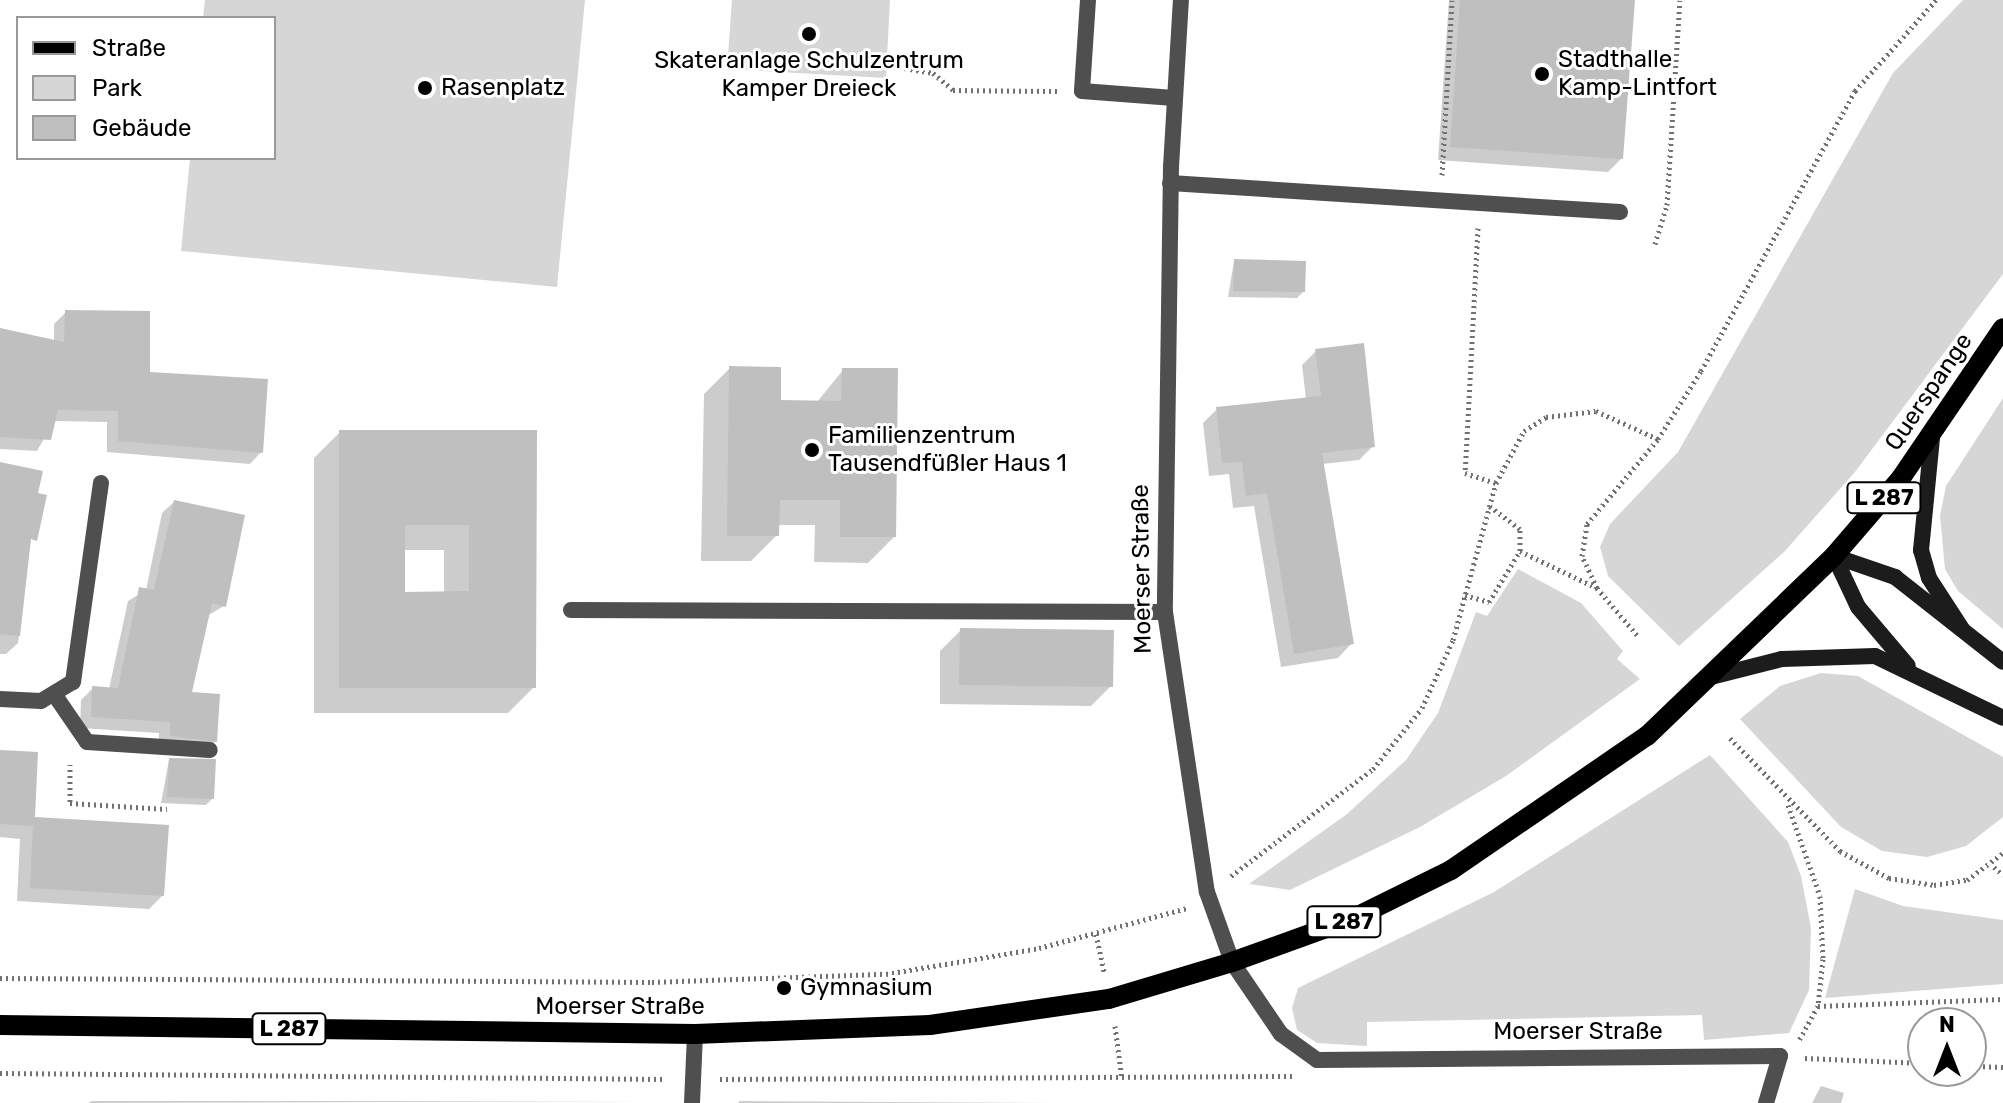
<!DOCTYPE html>
<meta charset="utf-8">
<style>
body{margin:0}
#map{position:relative;width:2003px;height:1103px;overflow:hidden;background:#fff;font-family:Rubik,sans-serif}
div>[style]{position:absolute}
.green>*{inset:0;background:#d6d6d6}
.shadow>*{inset:0;background:#0003}
.building>*{inset:0;background:#bfbfbf}
.path>*{height:5px;margin-top:-2.5px;transform-origin:0;background:repeating-linear-gradient(90deg,#717171 0 2px,transparent 0 6px)}
.lane>*{height:16px;margin:-8px;padding:0 8px;transform-origin:8px;border-radius:8px;background:#4f4f4f}
.street>*{height:16px;margin:-8px;padding:0 8px;transform-origin:8px;border-radius:8px;background:#4f4f4f}
.secondary>*{height:16px;margin:-8px;padding:0 8px;transform-origin:8px;border-radius:8px;background:#1c1c1c}
.primary>*{height:20px;margin:-10px;padding:0 10px;transform-origin:10px;border-radius:10px;background:#000}
.dots>*{width:22px;height:22px;translate:-50% -50%;box-sizing:border-box;border:4px solid #fff;border-radius:50%}
span{translate:-50% -50%;white-space:nowrap;text-align:center;line-height:1.15;-webkit-text-stroke:6px #fff;paint-order:stroke}
.shield-label span{padding:2px 6px;background:#fff;border:2px solid;border-radius:6px;-webkit-text-stroke-width:0}
.shield-label{font-size:22px;color:#000;font-weight:700}
.poi-label{font-size:24px;color:#000}
.left{translate:0 -50%;text-align:left}
.street-label{font-size:24px;color:#000}
.legend{position:absolute;left:16px;top:16px;width:260px;height:144px;box-sizing:border-box;background:#fff;border:2px solid #999;margin:0;padding:10px 14px;list-style:none;font-size:24px;color:#000}
.legend li{display:flex;align-items:center;gap:16px;height:40px}
.legend b{width:40px;border:2px solid #999}
.north{position:absolute;left:1907px;top:1007px;width:80px;height:80px;box-sizing:border-box;background:#fff;border:2px solid #999;border-radius:50%;rotate:0deg;font-size:22px;font-weight:700;line-height:32px;text-align:center;color:#000}
.north::after{content:'';display:block;margin:auto;width:28px;height:36px;background:#000;clip-path:polygon(50% 0,100% 100%,50% 72%,0 100%)}
</style>
<div id="map">
<div class="green">
<i style="clip-path:polygon(205px 0,585px 0,557px 287px,181px 251px,190px 158px,274px 158px,274px 18px,203px 18px)"></i>
<i style="clip-path:polygon(732px 0,890px 0,886px 78px,727px 69px)"></i>
<i style="clip-path:polygon(1963px 0,2003px 0,2003px 274px,1855px 472px,1784px 552px,1679px 646px,1608px 576px,1600px 547px,1610px 524px,1678px 452px,1893px 73px)"></i>
<i style="clip-path:polygon(2003px 398px,2003px 629px,1958px 591px,1945px 569px,1940px 516px,1946px 486px)"></i>
<i style="clip-path:polygon(1518px 569px,1581px 603px,1623px 651px,1617px 659px,1640px 679px,1506px 776px,1420px 827px,1290px 890px,1249px 884px,1347px 814px,1406px 760px,1438px 713px,1476px 612px,1487px 616px)"></i>
<i style="clip-path:polygon(1821px 673px,1858px 676px,2003px 757px,2003px 817px,1966px 846px,1927px 857px,1882px 851px,1841px 827px,1740px 719px,1780px 686px)"></i>
<i style="clip-path:polygon(1710px 755px,1788px 842px,1801px 876px,1811px 928px,1809px 990px,1789px 1033px,1704px 1040px,1702px 1015px,1367px 1022px,1367px 1046px,1317px 1043px,1297px 1030px,1292px 1008px,1298px 988px,1494px 892px)"></i>
<i style="clip-path:polygon(1855px 889px,1903px 906px,2003px 920px,2003px 984px,1825px 998px)"></i>
</div>
<div class="shadow">
<i style="clip-path:polygon(1449px 0,1633px 0,1622px 158px,1608px 172px,1438px 160px)"></i>
<i style="clip-path:polygon(1234px 261px,1303px 292px,1297px 298px,1228px 297px)"></i>
<i style="clip-path:polygon(66px 312px,148px 373px,261px 452px,250px 464px,107px 452px,107px 422px,54px 421px,37px 451px,0 449px,0 330px,54px 342px,54px 324px)"></i>
<i style="clip-path:polygon(1316px 351px,1373px 446px,1359px 460px,1322px 464px,1351px 644px,1338px 658px,1281px 667px,1254px 506px,1233px 508px,1229px 474px,1209px 476px,1203px 423px,1217px 409px,1306px 399px,1302px 365px)"></i>
<i style="clip-path:polygon(730px 368px,779px 402px,817px 402px,843px 370px,894px 537px,868px 563px,814px 562px,815px 525px,777px 525px,777px 535px,751px 561px,701px 561px,704px 394px)"></i>
<i style="clip-path:polygon(evenodd,340px 432px,535px 432px,534px 687px,508px 713px,314px 713px,314px 458px,340px 432px,403px 550px,444px 550px,444px 593px,403px 594px,403px 550px)"></i>
<i style="clip-path:polygon(0 464px,36px 494px,18px 643px,6px 654px,0 654px)"></i>
<i style="clip-path:polygon(174px 502px,224px 606px,207px 616px,190px 694px,215px 741px,204px 753px,159px 748px,159px 733px,80px 728px,81px 700px,93px 688px,109px 689px,128px 601px,146px 590px,162px 513px)"></i>
<i style="clip-path:polygon(961px 630px,1111px 686px,1091px 706px,940px 704px,940px 651px)"></i>
<i style="clip-path:polygon(0 752px,33px 819px,162px 896px,149px 909px,17px 901px,20px 839px,0 837px)"></i>
<i style="clip-path:polygon(169px 760px,212px 799px,206px 805px,161px 803px)"></i>
<i style="clip-path:polygon(1821px 1086px,1844px 1093px,1841px 1103px,1812px 1103px)"></i>
<i style="clip-path:polygon(91px 1101px,651px 1101px,89px 1103px)"></i>
<i style="clip-path:polygon(740px 1101px,1052px 1103px,1062px 1103px,738px 1103px)"></i>
</div>
<div class="building">
<i style="clip-path:polygon(1460px 0,1635px 0,1623px 159px,1450px 147px)"></i>
<i style="clip-path:polygon(1234px 259px,1306px 261px,1305px 292px,1233px 291px)"></i>
<i style="clip-path:polygon(65px 310px,150px 311px,150px 372px,268px 379px,263px 453px,118px 441px,118px 411px,58px 410px,51px 440px,0 437px,0 328px,64px 342px)"></i>
<i style="clip-path:polygon(1364px 343px,1375px 447px,1322px 453px,1354px 644px,1294px 654px,1267px 493px,1246px 496px,1242px 462px,1222px 463px,1216px 407px,1321px 396px,1315px 349px)"></i>
<i style="clip-path:polygon(729px 366px,781px 367px,781px 400px,841px 401px,842px 368px,898px 368px,896px 537px,840px 537px,840px 500px,780px 500px,779px 536px,727px 536px)"></i>
<i style="clip-path:polygon(evenodd,339px 430px,537px 430px,536px 688px,339px 688px,339px 430px,405px 525px,469px 525px,469px 591px,405px 592px,405px 525px)"></i>
<i style="clip-path:polygon(0 462px,43px 471px,38px 493px,47px 495px,37px 541px,31px 539px,20px 636px,0 634px)"></i>
<i style="clip-path:polygon(174px 500px,245px 515px,226px 607px,212px 603px,192px 692px,220px 694px,217px 742px,170px 736px,170px 722px,91px 717px,92px 686px,118px 688px,139px 587px,154px 590px)"></i>
<i style="clip-path:polygon(960px 628px,1114px 630px,1113px 687px,959px 685px)"></i>
<i style="clip-path:polygon(0 750px,38px 752px,35px 817px,169px 825px,164px 896px,30px 888px,33px 826px,0 824px)"></i>
<i style="clip-path:polygon(169px 758px,216px 759px,214px 799px,167px 797px)"></i>
</div>
<div class="path">
<i style="left:893px;top:66px;width:41px;rotate:9.9deg"></i>
<i style="left:933px;top:73px;width:26px;rotate:40deg"></i>
<i style="left:953px;top:90px;width:104px;rotate:0.6deg"></i>
<i style="left:1442px;top:175px;width:175px;rotate:-86.7deg"></i>
<i style="left:1478px;top:228px;width:245px;rotate:93deg"></i>
<i style="left:1465px;top:473px;width:33px;rotate:18deg"></i>
<i style="left:1655px;top:244px;width:41px;rotate:-72.9deg"></i>
<i style="left:1667px;top:205px;width:205px;rotate:-86.4deg"></i>
<i style="left:1520px;top:551px;width:85px;rotate:25.7deg"></i>
<i style="left:1465px;top:595px;width:25px;rotate:16deg"></i>
<i style="left:1489px;top:602px;width:60px;rotate:-58.7deg"></i>
<i style="left:1520px;top:551px;width:22px;rotate:-90deg"></i>
<i style="left:1520px;top:529px;width:39px;rotate:-143deg"></i>
<i style="left:1637px;top:635px;width:62px;rotate:-130.4deg"></i>
<i style="left:1597px;top:588px;width:35px;rotate:-115deg"></i>
<i style="left:1582px;top:556px;width:32px;rotate:-81deg"></i>
<i style="left:1587px;top:524px;width:111px;rotate:-50.1deg"></i>
<i style="left:1658px;top:439px;width:80px;rotate:-57.7deg"></i>
<i style="left:1701px;top:371px;width:320px;rotate:-61.2deg"></i>
<i style="left:1855px;top:91px;width:122px;rotate:-48.3deg"></i>
<i style="left:1730px;top:738px;width:158px;rotate:45.8deg"></i>
<i style="left:1840px;top:851px;width:56px;rotate:28.9deg"></i>
<i style="left:1889px;top:878px;width:46px;rotate:8.8deg"></i>
<i style="left:1934px;top:885px;width:33px;rotate:-9deg"></i>
<i style="left:1967px;top:880px;width:45px;rotate:-36.9deg"></i>
<i style="left:70px;top:764px;width:39px;rotate:90deg"></i>
<i style="left:70px;top:803px;width:97px;rotate:3.5deg"></i>
<i style="left:1788px;top:805px;width:96px;rotate:70.6deg"></i>
<i style="left:1820px;top:896px;width:63px;rotate:87.3deg"></i>
<i style="left:1823px;top:959px;width:47px;rotate:96.1deg"></i>
<i style="left:1818px;top:1006px;width:39px;rotate:119deg"></i>
<i style="left:1994px;top:867px;width:12px;rotate:42deg"></i>
<i style="left:1231px;top:876px;width:178px;rotate:-37deg"></i>
<i style="left:1373px;top:769px;width:78px;rotate:-51.2deg"></i>
<i style="left:1422px;top:708px;width:75px;rotate:-65.5deg"></i>
<i style="left:1453px;top:640px;width:163px;rotate:-74.7deg"></i>
<i style="left:1496px;top:483px;width:59px;rotate:-61.7deg"></i>
<i style="left:1524px;top:431px;width:26px;rotate:-32deg"></i>
<i style="left:1546px;top:417px;width:50px;rotate:-6.8deg"></i>
<i style="left:1596px;top:411px;width:68px;rotate:24.3deg"></i>
<i style="left:1096px;top:934px;width:40px;rotate:78deg"></i>
<i style="left:0;top:978px;width:652px;rotate:0.35deg"></i>
<i style="left:652px;top:982px;width:234px;rotate:-2deg"></i>
<i style="left:886px;top:974px;width:155px;rotate:-9.6deg"></i>
<i style="left:1039px;top:948px;width:153px;rotate:-15.1deg"></i>
<i style="left:1818px;top:1006px;width:185px;rotate:-2.2deg"></i>
<i style="left:1115px;top:1026px;width:53px;rotate:82.5deg"></i>
<i style="left:1805px;top:1058px;width:118px;rotate:2.4deg"></i>
<i style="left:1971px;top:1066px;width:32px;rotate:2deg"></i>
<i style="left:0;top:1073px;width:666px;rotate:0.52deg"></i>
<i style="left:720px;top:1079px;width:574px;rotate:-0.3deg"></i>
</div>
<div class="lane">
<i style="left:1088px;top:0;width:91px;rotate:93.8deg"></i>
<i style="left:1082px;top:91px;width:92px;rotate:4.4deg"></i>
<i style="left:1171px;top:167px;width:167px;rotate:-86.6deg"></i>
<i style="left:1170px;top:183px;width:451px;rotate:3.7deg"></i>
<i style="left:571px;top:610px;width:594px;rotate:0.19deg"></i>
<i style="left:54px;top:694px;width:58px;rotate:55.5deg"></i>
<i style="left:87px;top:742px;width:123px;rotate:3.7deg"></i>
</div>
<div class="street">
<i style="left:1171px;top:167px;width:445px;rotate:90.8deg"></i>
<i style="left:1165px;top:612px;width:283px;rotate:81.5deg"></i>
<i style="left:1207px;top:892px;width:74px;rotate:70.3deg"></i>
<i style="left:1232px;top:962px;width:87px;rotate:55.8deg"></i>
<i style="left:1281px;top:1034px;width:44px;rotate:35.8deg"></i>
<i style="left:1317px;top:1060px;width:463px;rotate:-0.5deg"></i>
<i style="left:1780px;top:1056px;width:49px;rotate:106.6deg"></i>
<i style="left:0;top:699px;width:41px;rotate:2.8deg"></i>
<i style="left:41px;top:701px;width:37px;rotate:-31deg"></i>
<i style="left:73px;top:682px;width:201px;rotate:-82deg"></i>
<i style="left:692px;top:1103px;width:69px;rotate:-87.5deg"></i>
</div>
<div class="secondary">
<i style="left:1932px;top:438px;width:113px;rotate:95.6deg"></i>
<i style="left:1921px;top:550px;width:29px;rotate:74deg"></i>
<i style="left:1929px;top:578px;width:61px;rotate:57.1deg"></i>
<i style="left:1834px;top:556px;width:65px;rotate:19deg"></i>
<i style="left:1895px;top:577px;width:137px;rotate:38.2deg"></i>
<i style="left:1834px;top:556px;width:56px;rotate:64.8deg"></i>
<i style="left:1858px;top:607px;width:77px;rotate:49.7deg"></i>
<i style="left:1711px;top:677px;width:73px;rotate:-14.2deg"></i>
<i style="left:1782px;top:659px;width:93px;rotate:-1.8deg"></i>
<i style="left:1875px;top:656px;width:142px;rotate:25.8deg"></i>
</div>
<div class="primary">
<i style="left:0;top:1025px;width:695px;rotate:0.74deg"></i>
<i style="left:695px;top:1034px;width:235px;rotate:-2.2deg"></i>
<i style="left:930px;top:1025px;width:181px;rotate:-8.3deg"></i>
<i style="left:1109px;top:999px;width:128px;rotate:-16.7deg"></i>
<i style="left:1232px;top:962px;width:130px;rotate:-19.8deg"></i>
<i style="left:1354px;top:918px;width:108px;rotate:-26.3deg"></i>
<i style="left:1451px;top:870px;width:237px;rotate:-34.4deg"></i>
<i style="left:1647px;top:736px;width:260px;rotate:-43.9deg"></i>
<i style="left:1834px;top:556px;width:103px;rotate:-49.3deg"></i>
<i style="left:1901px;top:478px;width:181px;rotate:-55.8deg"></i>
</div>
<div class="dots">
<i style="left:809px;top:34px;background:#000"></i>
<i style="left:1542px;top:74px;background:#000"></i>
<i style="left:425px;top:88px;background:#000"></i>
<i style="left:812px;top:450px;background:#000"></i>
<i style="left:784px;top:988px;background:#000"></i>
</div>
<div class="shield-label">
<span style="left:1884px;top:498px">L 287</span>
<span style="left:1344px;top:922px">L 287</span>
<span style="left:289px;top:1029px">L 287</span>
</div>
<div class="poi-label">
<span class="left" style="left:1558px;top:74px">Stadthalle<br>Kamp-Lintfort</span>
<span style="left:809px;top:75px">Skateranlage Schulzentrum<br>Kamper Dreieck</span>
<span class="left" style="left:441px;top:88px">Rasenplatz</span>
<span class="left" style="left:828px;top:450px">Familienzentrum<br>Tausendfüßler Haus 1</span>
<span class="left" style="left:800px;top:988px">Gymnasium</span>
</div>
<div class="street-label">
<span style="left:1929px;top:392px;rotate:-56deg">Querspange</span>
<span style="left:1142px;top:569px;rotate:-91deg">Moerser Straße</span>
<span style="left:620px;top:1007px">Moerser Straße</span>
<span style="left:1578px;top:1032px">Moerser Straße</span>
</div>
<ul class="legend">
<li><b style="height:10px;background:#000"></b>Straße</li>
<li><b style="height:22px;background:#d6d6d6"></b>Park</li>
<li><b style="height:22px;background:#bfbfbf"></b>Gebäude</li>
</ul>
<div class="north">N</div>
</div>
